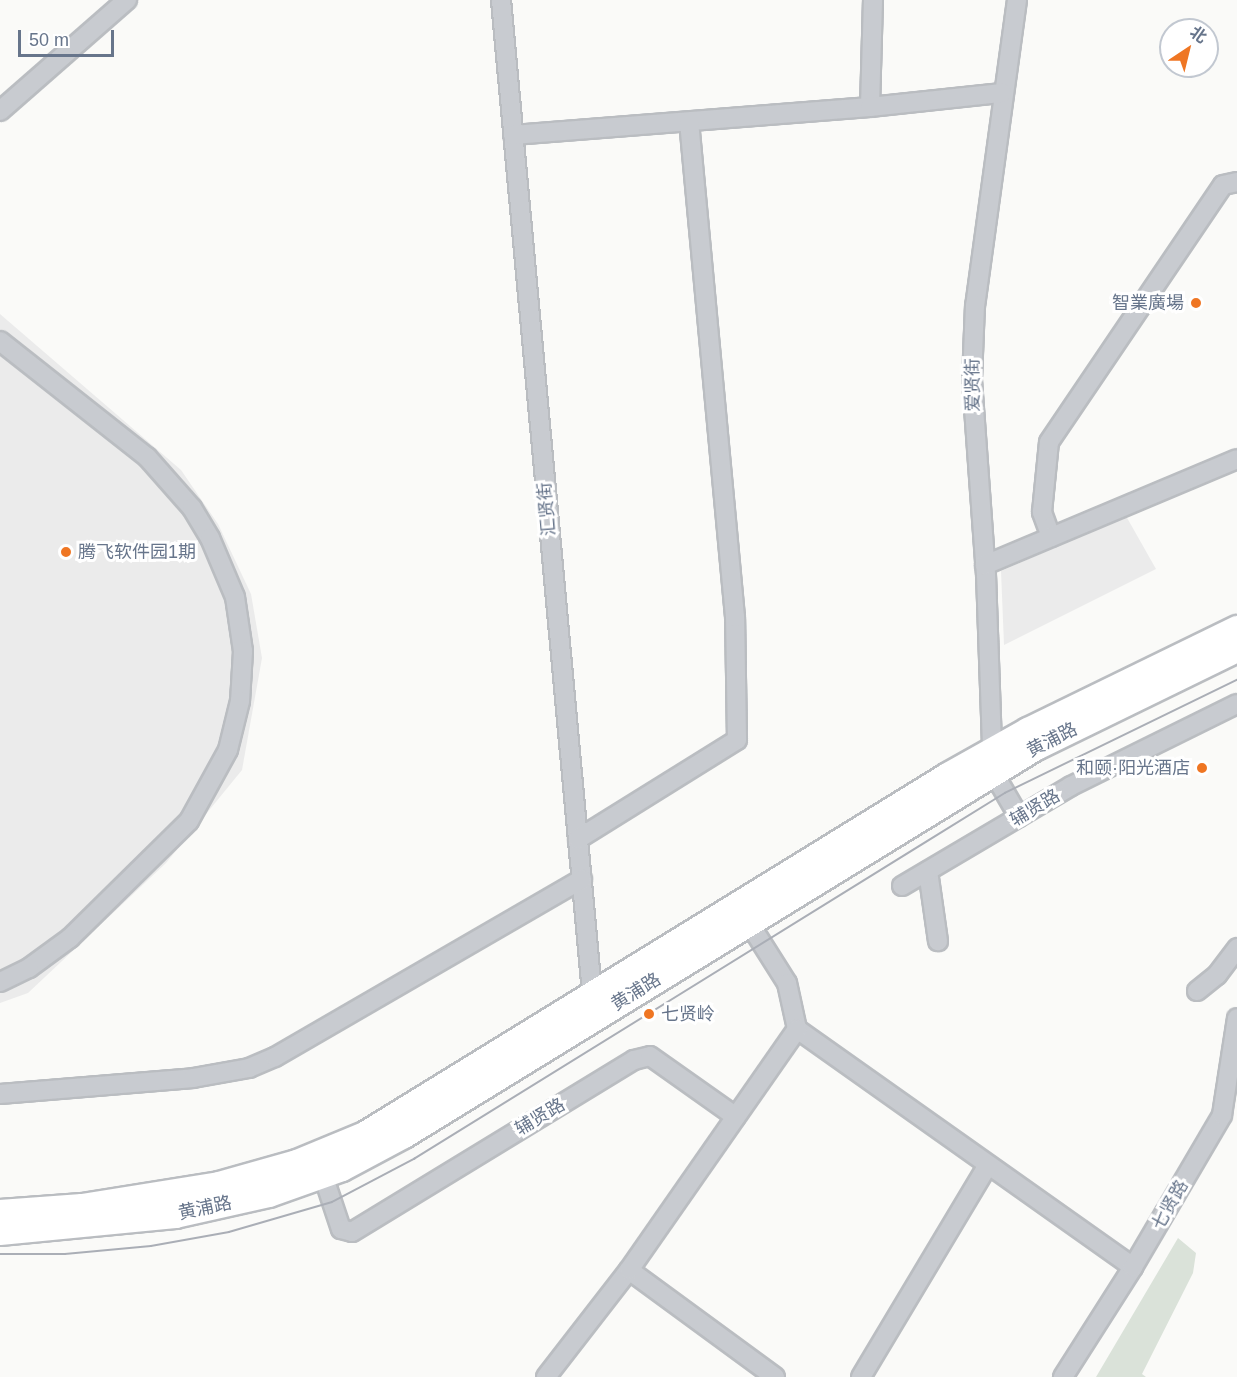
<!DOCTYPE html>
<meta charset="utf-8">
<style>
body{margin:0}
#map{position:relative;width:1237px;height:1377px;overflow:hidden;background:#fafaf8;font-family:Arial,"Noto Sans SC",sans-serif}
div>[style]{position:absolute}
.built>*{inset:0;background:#ebebeb}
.green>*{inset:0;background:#dae2d9}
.roads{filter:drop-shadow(2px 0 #babdc1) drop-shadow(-2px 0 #babdc1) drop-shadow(0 2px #babdc1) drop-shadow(0 -2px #babdc1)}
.minor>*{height:18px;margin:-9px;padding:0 9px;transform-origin:9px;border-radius:9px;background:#c8cbd0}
.highway>*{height:26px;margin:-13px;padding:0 13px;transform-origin:13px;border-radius:13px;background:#fff}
.tram>*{height:1.5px;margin:-0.75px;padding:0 0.75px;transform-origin:0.75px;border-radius:0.75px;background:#aaaeb6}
.dots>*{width:16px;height:16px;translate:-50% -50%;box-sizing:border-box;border:3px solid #fff;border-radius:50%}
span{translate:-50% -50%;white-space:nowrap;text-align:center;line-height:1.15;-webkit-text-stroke:6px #fff;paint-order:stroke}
.poi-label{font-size:18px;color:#67758b}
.right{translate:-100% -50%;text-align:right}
.left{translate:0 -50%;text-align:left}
.street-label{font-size:18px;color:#67758b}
.north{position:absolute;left:1159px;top:18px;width:60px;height:60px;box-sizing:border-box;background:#fff;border:2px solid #c2c8d1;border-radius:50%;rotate:35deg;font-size:16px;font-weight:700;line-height:24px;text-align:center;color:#67758b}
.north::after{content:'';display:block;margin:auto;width:21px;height:27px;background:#ef7623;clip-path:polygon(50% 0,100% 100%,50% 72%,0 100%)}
.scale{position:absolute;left:18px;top:30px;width:96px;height:27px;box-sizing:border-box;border:3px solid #67758b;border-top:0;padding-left:8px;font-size:18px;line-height:21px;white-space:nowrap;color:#67758b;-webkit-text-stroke:4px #fff;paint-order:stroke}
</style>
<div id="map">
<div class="built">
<i style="clip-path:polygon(0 314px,181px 470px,218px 524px,251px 594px,262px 658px,242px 770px,166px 863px,28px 993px,0 1003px)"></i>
<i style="clip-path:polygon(1126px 516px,1156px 569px,1004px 645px,1001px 571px)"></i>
</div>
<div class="green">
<i style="clip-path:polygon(1178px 1238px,1196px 1253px,1193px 1273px,1142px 1374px,1146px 1377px,1096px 1377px)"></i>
</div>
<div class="roads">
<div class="minor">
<i style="left:501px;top:0;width:1008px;rotate:84.76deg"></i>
<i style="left:1017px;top:0;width:308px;rotate:97.8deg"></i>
<i style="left:975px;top:305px;width:75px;rotate:92.3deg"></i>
<i style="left:972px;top:380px;width:195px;rotate:85.9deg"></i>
<i style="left:986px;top:574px;width:198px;rotate:88deg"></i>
<i style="left:993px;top:772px;width:52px;rotate:60deg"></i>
<i style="left:870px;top:107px;width:107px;rotate:-88.4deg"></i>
<i style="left:0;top:111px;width:169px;rotate:-41.2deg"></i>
<i style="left:513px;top:135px;width:358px;rotate:-4.5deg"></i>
<i style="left:870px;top:107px;width:133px;rotate:-6.1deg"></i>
<i style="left:0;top:341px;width:187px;rotate:38.3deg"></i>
<i style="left:147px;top:457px;width:68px;rotate:48.6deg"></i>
<i style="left:192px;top:508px;width:35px;rotate:59deg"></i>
<i style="left:210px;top:538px;width:64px;rotate:67deg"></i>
<i style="left:235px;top:597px;width:55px;rotate:81.6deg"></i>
<i style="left:243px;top:651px;width:50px;rotate:93.4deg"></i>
<i style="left:240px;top:701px;width:50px;rotate:103.8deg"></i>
<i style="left:228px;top:750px;width:81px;rotate:118.8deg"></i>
<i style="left:189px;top:821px;width:167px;rotate:135.5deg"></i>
<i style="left:70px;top:938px;width:51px;rotate:143.8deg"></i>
<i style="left:29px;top:968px;width:32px;rotate:154deg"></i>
<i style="left:1051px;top:537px;width:27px;rotate:-110deg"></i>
<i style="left:1042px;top:512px;width:70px;rotate:-84.3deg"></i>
<i style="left:1049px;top:442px;width:310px;rotate:-55.9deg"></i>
<i style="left:1223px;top:185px;width:14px;rotate:-12deg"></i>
<i style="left:985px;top:565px;width:273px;rotate:-22.8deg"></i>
<i style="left:578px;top:839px;width:187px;rotate:-31.9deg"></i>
<i style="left:737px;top:740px;width:123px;rotate:-90.9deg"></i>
<i style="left:735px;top:617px;width:497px;rotate:-95.3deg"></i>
<i style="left:928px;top:871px;width:71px;rotate:81.9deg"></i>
<i style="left:902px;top:886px;width:196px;rotate:-30.6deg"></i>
<i style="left:1071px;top:786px;width:185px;rotate:-26.3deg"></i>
<i style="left:749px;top:923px;width:71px;rotate:57.7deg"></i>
<i style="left:787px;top:983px;width:47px;rotate:77.7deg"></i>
<i style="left:797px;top:1029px;width:412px;rotate:35.3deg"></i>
<i style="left:1197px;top:991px;width:26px;rotate:-39deg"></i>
<i style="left:1217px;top:975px;width:34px;rotate:-53deg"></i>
<i style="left:0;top:1094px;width:194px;rotate:-4.7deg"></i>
<i style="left:193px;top:1078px;width:57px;rotate:-10.1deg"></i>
<i style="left:249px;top:1068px;width:28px;rotate:-23deg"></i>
<i style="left:275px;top:1057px;width:355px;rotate:-30.1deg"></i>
<i style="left:323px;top:1175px;width:57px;rotate:71.6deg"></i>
<i style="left:341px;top:1229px;width:11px;rotate:15deg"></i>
<i style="left:352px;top:1232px;width:330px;rotate:-31.4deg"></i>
<i style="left:634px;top:1060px;width:16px;rotate:-14deg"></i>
<i style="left:650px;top:1056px;width:105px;rotate:35.3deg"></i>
<i style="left:629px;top:1270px;width:181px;rotate:36.2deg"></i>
<i style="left:546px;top:1377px;width:135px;rotate:-52.2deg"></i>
<i style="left:629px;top:1270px;width:294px;rotate:-55.1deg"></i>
<i style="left:861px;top:1377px;width:247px;rotate:-59.1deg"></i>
<i style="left:1063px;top:1377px;width:130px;rotate:-57.5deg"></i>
<i style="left:1133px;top:1267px;width:176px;rotate:-59.6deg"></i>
<i style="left:1222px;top:1115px;width:98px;rotate:-81.2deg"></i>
</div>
<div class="highway">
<i style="left:0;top:1213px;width:82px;rotate:-4.2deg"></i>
<i style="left:82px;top:1207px;width:139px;rotate:-9.1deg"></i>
<i style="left:219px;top:1185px;width:81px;rotate:-15.8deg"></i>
<i style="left:297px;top:1163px;width:74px;rotate:-22.4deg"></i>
<i style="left:365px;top:1135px;width:685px;rotate:-31.62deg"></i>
<i style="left:948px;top:776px;width:92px;rotate:-29.4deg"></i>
<i style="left:1028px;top:731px;width:233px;rotate:-26deg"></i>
<i style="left:0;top:1232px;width:176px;rotate:-5.5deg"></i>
<i style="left:175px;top:1215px;width:96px;rotate:-12.6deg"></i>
<i style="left:269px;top:1194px;width:77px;rotate:-19.6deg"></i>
<i style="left:342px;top:1168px;width:70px;rotate:-28deg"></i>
<i style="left:404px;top:1135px;width:742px;rotate:-31.55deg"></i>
<i style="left:1036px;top:747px;width:224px;rotate:-26deg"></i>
</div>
</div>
<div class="tram">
<i style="left:0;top:1254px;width:65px"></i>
<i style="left:65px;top:1254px;width:86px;rotate:-5.3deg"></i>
<i style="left:151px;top:1246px;width:79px;rotate:-10.2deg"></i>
<i style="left:229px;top:1232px;width:107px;rotate:-16.2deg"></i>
<i style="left:332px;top:1202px;width:93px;rotate:-27.7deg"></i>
<i style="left:414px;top:1159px;width:695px;rotate:-31.77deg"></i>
<i style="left:1005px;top:793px;width:258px;rotate:-26deg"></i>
</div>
<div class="dots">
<i style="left:1196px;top:303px;background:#ef7623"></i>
<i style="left:66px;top:552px;background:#ef7623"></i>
<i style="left:1202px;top:768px;background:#ef7623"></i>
<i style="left:649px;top:1014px;background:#ef7623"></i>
</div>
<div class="poi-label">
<span class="right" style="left:1184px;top:303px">智業廣場</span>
<span class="left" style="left:78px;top:552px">腾飞软件园1期</span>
<span class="right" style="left:1190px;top:768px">和颐·阳光酒店</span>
<span class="left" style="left:661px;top:1014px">七贤岭</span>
</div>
<div class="street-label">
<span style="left:973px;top:385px;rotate:-90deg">爱贤街</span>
<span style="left:547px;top:509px;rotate:-95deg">汇贤街</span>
<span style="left:1052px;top:740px;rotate:-27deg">黄浦路</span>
<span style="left:1035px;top:808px;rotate:-31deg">辅贤路</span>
<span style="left:636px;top:992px;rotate:-32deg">黄浦路</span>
<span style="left:540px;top:1117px;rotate:-31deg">辅贤路</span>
<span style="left:1170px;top:1205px;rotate:-60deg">七贤路</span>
<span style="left:205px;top:1208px;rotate:-12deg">黄浦路</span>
</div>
<div class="north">北</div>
<div class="scale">50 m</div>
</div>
